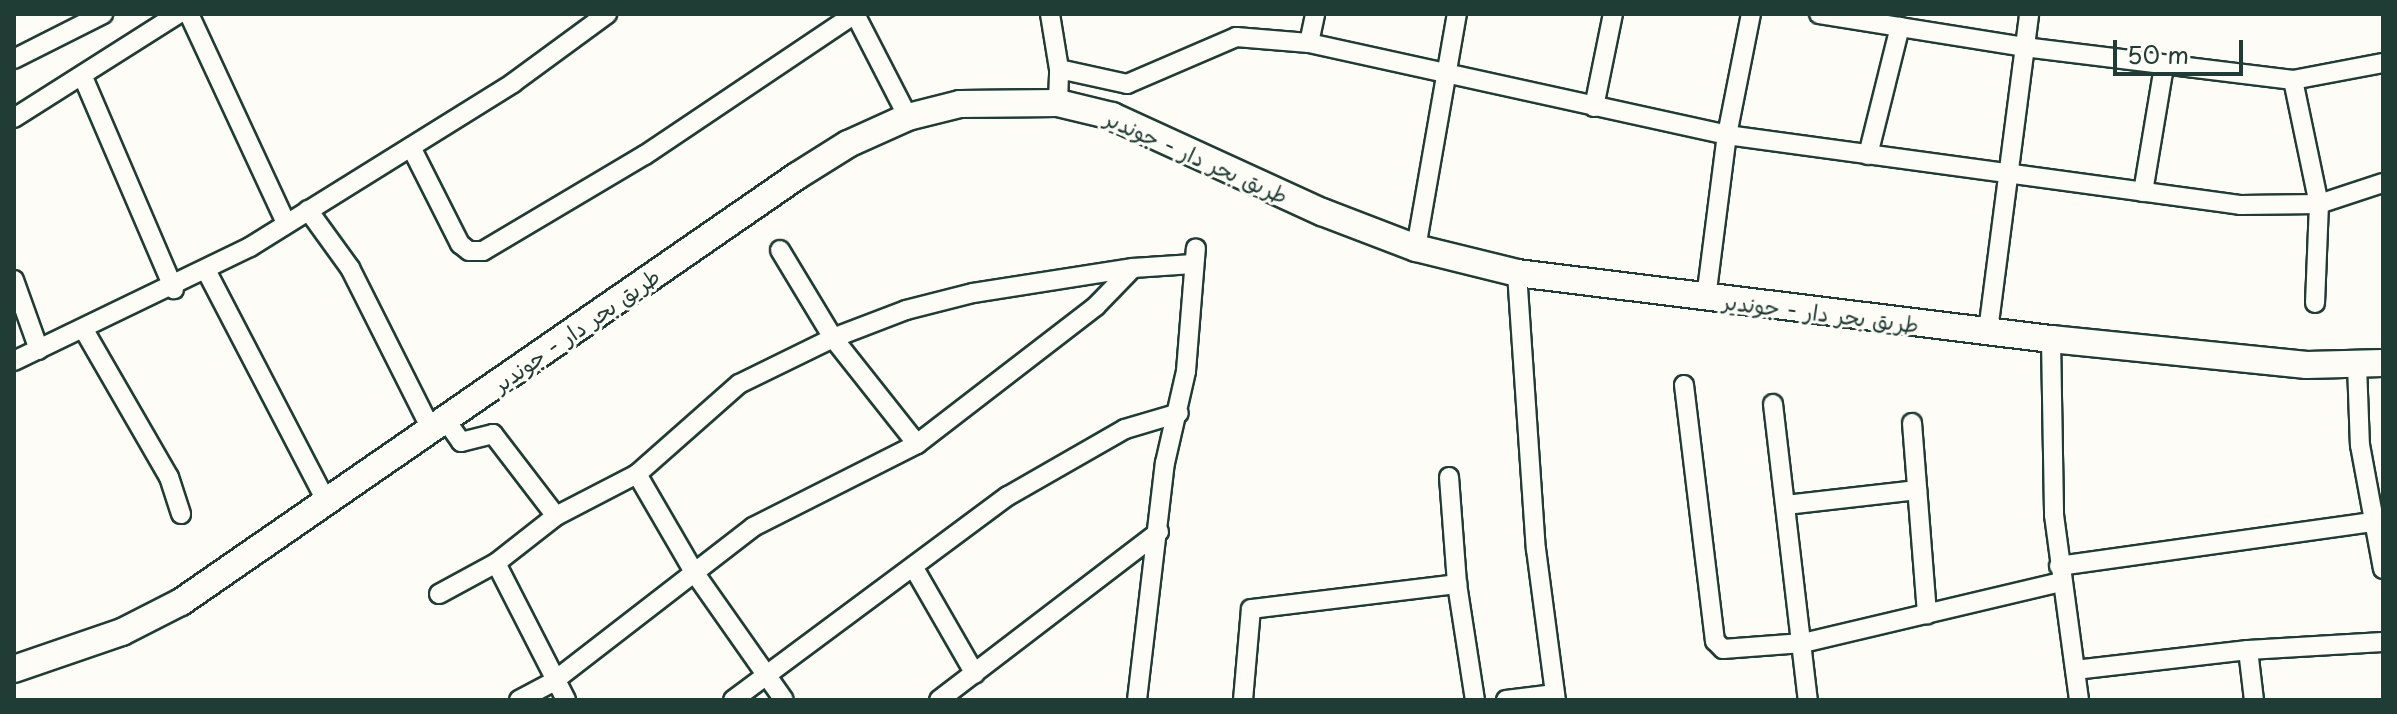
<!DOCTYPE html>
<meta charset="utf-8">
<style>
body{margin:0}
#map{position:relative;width:2397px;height:714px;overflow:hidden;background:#fdfcf7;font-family:"Playpen Sans","Playpen Sans Arabic",sans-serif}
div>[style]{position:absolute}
.roads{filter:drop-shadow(2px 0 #1f3d34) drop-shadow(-2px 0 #1f3d34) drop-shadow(0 2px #1f3d34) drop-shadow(0 -2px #1f3d34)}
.minor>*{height:18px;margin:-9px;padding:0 9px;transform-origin:9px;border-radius:9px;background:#fdfcf7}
.highway>*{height:26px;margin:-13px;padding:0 13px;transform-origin:13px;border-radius:13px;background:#fdfcf7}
span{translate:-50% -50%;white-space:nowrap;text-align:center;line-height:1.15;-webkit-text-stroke:6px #fdfcf7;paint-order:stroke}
.street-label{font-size:22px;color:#1f3d34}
.frame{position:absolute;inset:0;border:16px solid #1f3d34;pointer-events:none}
.scale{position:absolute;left:2113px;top:40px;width:130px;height:36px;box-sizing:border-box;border:4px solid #1f3d34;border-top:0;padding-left:10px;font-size:24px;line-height:28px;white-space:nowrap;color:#1f3d34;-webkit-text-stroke:6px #fdfcf7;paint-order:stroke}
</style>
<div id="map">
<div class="roads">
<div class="minor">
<i style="left:189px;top:14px;width:230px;rotate:65.1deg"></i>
<i style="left:855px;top:14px;width:116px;rotate:62.8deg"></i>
<i style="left:1050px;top:14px;width:56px;rotate:80.7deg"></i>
<i style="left:1819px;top:14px;width:208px;rotate:9.1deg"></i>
<i style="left:2024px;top:47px;width:271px;rotate:7deg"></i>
<i style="left:2293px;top:80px;width:92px;rotate:-10.7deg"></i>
<i style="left:1309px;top:43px;width:30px;rotate:-78deg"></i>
<i style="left:14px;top:59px;width:100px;rotate:-26.8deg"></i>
<i style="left:83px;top:77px;width:231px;rotate:66.8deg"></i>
<i style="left:2293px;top:80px;width:127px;rotate:78.2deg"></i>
<i style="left:2319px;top:204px;width:99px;rotate:92.3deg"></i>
<i style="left:1058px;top:103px;width:34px;rotate:-88deg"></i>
<i style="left:1059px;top:69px;width:70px;rotate:12.4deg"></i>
<i style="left:1127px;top:84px;width:119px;rotate:-23.3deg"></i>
<i style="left:1236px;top:37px;width:73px;rotate:4.7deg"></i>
<i style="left:1309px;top:43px;width:428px;rotate:12.4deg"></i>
<i style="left:1727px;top:135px;width:519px;rotate:7.76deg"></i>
<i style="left:2241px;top:205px;width:78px;rotate:-0.7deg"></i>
<i style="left:2319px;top:204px;width:67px;rotate:-18.2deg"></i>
<i style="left:1594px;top:107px;width:95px;rotate:-78.5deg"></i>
<i style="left:14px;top:118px;width:194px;rotate:-32.4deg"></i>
<i style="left:411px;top:147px;width:109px;rotate:63.2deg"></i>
<i style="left:460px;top:244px;width:11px;rotate:38deg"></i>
<i style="left:469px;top:251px;width:14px"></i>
<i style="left:483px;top:251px;width:188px;rotate:-30.7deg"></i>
<i style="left:645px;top:155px;width:253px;rotate:-33.9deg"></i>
<i style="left:1868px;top:155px;width:132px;rotate:-76deg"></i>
<i style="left:2143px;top:192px;width:128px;rotate:-80.5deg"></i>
<i style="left:308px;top:210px;width:72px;rotate:54.1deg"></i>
<i style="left:350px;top:268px;width:180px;rotate:63.3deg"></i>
<i style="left:1416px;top:248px;width:238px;rotate:-80.1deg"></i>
<i style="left:780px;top:250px;width:103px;rotate:58.9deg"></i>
<i style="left:833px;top:338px;width:135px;rotate:51.6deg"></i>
<i style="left:207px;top:272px;width:258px;rotate:62.5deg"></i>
<i style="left:1517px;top:273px;width:277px;rotate:86.1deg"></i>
<i style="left:1536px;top:549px;width:152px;rotate:82.5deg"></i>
<i style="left:14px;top:280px;width:74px;rotate:70.3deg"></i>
<i style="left:1706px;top:298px;width:164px;rotate:-82.7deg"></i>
<i style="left:1727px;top:135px;width:123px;rotate:-78.8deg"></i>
<i style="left:84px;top:330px;width:170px;rotate:60deg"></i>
<i style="left:169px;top:477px;width:39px;rotate:72deg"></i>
<i style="left:1988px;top:331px;width:320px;rotate:-82.6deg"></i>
<i style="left:2051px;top:339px;width:176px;rotate:89deg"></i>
<i style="left:2054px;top:515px;width:187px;rotate:82.3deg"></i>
<i style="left:14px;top:361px;width:262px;rotate:-25.8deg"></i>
<i style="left:250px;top:247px;width:310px;rotate:-31.9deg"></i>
<i style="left:513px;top:83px;width:117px;rotate:-36.3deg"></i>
<i style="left:2357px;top:365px;width:80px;rotate:87.9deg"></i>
<i style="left:2360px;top:445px;width:126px;rotate:79.5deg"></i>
<i style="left:1684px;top:385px;width:258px;rotate:83.1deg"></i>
<i style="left:1715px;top:641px;width:11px;rotate:45deg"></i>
<i style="left:1723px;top:649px;width:80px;rotate:-4.3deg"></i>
<i style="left:1803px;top:643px;width:266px;rotate:-13.3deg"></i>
<i style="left:1773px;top:404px;width:298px;rotate:83.3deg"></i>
<i style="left:445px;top:419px;width:28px;rotate:55deg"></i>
<i style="left:461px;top:442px;width:33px;rotate:-14deg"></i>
<i style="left:493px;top:434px;width:103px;rotate:52.5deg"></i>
<i style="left:1912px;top:423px;width:192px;rotate:85.5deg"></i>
<i style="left:637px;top:474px;width:113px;rotate:59.8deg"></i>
<i style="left:694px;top:572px;width:156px;rotate:54.9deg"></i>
<i style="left:1449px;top:477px;width:107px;rotate:85.7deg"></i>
<i style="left:1457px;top:584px;width:117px;rotate:81.2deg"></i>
<i style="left:1786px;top:505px;width:132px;rotate:-6.5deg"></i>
<i style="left:496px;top:563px;width:154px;rotate:62.9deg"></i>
<i style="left:2059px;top:566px;width:318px;rotate:-8deg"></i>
<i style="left:914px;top:568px;width:122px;rotate:60.1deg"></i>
<i style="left:439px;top:594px;width:65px;rotate:-28.5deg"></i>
<i style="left:496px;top:563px;width:76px;rotate:-38.1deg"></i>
<i style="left:556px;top:516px;width:91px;rotate:-27.4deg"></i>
<i style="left:637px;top:474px;width:136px;rotate:-41.4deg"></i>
<i style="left:739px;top:384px;width:105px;rotate:-26.1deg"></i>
<i style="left:833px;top:338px;width:78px;rotate:-21deg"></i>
<i style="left:906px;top:310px;width:69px;rotate:-14.2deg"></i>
<i style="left:973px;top:293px;width:162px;rotate:-8.9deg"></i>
<i style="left:1133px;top:268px;width:60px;rotate:-3.8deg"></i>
<i style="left:2248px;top:650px;width:50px;rotate:83.2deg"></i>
<i style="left:2075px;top:670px;width:174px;rotate:-6.6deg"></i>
<i style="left:2248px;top:650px;width:135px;rotate:-3.4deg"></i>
<i style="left:519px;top:700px;width:40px;rotate:-28deg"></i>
<i style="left:554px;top:681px;width:252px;rotate:-37.7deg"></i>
<i style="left:753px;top:527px;width:184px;rotate:-26.8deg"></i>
<i style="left:917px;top:444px;width:226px;rotate:-37.6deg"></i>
<i style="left:1096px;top:306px;width:53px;rotate:-45.8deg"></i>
<i style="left:733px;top:700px;width:342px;rotate:-36.6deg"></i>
<i style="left:1008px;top:496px;width:135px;rotate:-29.8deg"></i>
<i style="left:1125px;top:429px;width:56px;rotate:-16.5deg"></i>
<i style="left:939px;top:700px;width:277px;rotate:-37.4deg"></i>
<i style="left:1137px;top:700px;width:239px;rotate:-83.3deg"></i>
<i style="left:1165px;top:463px;width:94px;rotate:-77.1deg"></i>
<i style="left:1186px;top:371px;width:123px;rotate:-85.4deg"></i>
<i style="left:1243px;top:700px;width:91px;rotate:-85deg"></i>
<i style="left:1251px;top:609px;width:208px;rotate:-6.9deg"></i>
<i style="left:1506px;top:700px;width:49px;rotate:-7deg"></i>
</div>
<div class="highway">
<i style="left:14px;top:669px;width:114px;rotate:-18.9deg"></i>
<i style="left:122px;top:632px;width:66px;rotate:-27deg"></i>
<i style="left:181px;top:602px;width:749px;rotate:-34.67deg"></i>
<i style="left:797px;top:176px;width:60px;rotate:-32.1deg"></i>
<i style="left:848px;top:144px;width:66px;rotate:-24.2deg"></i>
<i style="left:908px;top:117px;width:54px;rotate:-14deg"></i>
<i style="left:960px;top:104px;width:98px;rotate:-0.6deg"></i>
<i style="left:1058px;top:103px;width:56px;rotate:13.5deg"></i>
<i style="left:1112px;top:116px;width:231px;rotate:24.6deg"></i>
<i style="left:1322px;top:212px;width:101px;rotate:21deg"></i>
<i style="left:1416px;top:248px;width:104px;rotate:13.9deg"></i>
<i style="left:1517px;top:273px;width:538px;rotate:7.05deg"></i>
<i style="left:2051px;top:339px;width:257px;rotate:5.8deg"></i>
<i style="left:2307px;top:365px;width:76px;rotate:-1.5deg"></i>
</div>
</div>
<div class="street-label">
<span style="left:1197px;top:156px;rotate:24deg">طريق بحر دار - جوندير</span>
<span style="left:1821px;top:312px;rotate:7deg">طريق بحر دار - جوندير</span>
<span style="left:576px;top:329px;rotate:-35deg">طريق بحر دار - جوندير</span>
</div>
<div class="frame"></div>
<div class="scale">50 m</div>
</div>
